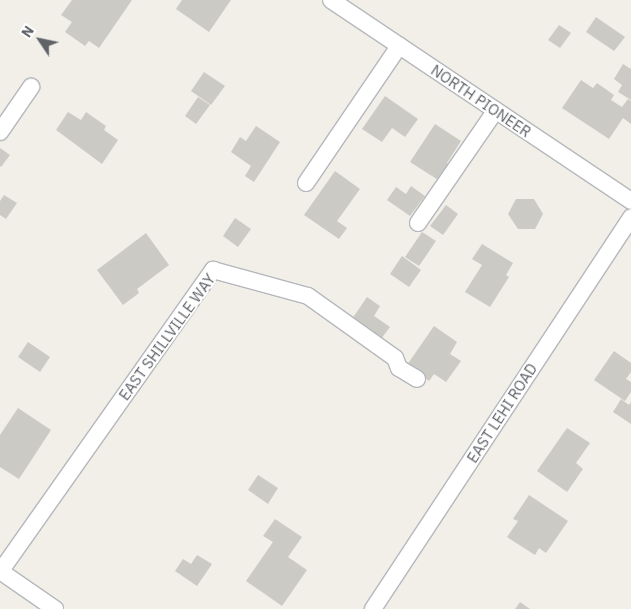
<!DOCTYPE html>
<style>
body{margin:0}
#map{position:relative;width:631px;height:609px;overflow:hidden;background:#f1efe8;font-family:"IBM Plex Sans",sans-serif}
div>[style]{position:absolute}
.building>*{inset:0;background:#cccac5}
.roads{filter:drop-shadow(1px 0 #b5b8bc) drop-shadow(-1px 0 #b5b8bc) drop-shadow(0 1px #b5b8bc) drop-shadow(0 -1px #b5b8bc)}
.minor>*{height:16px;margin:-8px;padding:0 8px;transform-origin:8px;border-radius:8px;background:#fff}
span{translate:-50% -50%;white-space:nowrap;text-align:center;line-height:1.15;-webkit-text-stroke:4px #fff;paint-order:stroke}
.street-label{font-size:15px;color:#5f6368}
.north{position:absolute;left:15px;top:15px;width:50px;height:50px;-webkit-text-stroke:4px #fff;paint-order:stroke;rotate:304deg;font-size:14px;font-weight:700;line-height:20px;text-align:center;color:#5f6368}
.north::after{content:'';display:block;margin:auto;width:18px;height:22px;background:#5f6368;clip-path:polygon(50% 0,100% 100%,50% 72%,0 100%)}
</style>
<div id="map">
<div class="building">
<i style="clip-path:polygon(72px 0,132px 0,99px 48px,89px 41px,85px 46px,65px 32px,72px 22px,61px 15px)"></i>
<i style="clip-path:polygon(182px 0,231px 0,209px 32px,176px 9px)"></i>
<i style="clip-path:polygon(596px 17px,625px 37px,614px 51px,586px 32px)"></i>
<i style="clip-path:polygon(559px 25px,571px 33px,560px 48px,548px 40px)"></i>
<i style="clip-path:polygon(623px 64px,631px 69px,631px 100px,618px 92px,622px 85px,614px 79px)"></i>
<i style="clip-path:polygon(204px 72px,225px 86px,211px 105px,191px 91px)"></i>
<i style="clip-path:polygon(581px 80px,593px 88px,597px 83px,614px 95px,611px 100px,622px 107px,628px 99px,631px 101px,631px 124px,623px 118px,609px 139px,562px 108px)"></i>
<i style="clip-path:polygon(385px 96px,418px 119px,405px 137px,392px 128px,382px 142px,362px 129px)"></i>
<i style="clip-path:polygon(198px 97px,210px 105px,196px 124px,185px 116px)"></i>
<i style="clip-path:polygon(68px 112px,81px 120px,86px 112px,106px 126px,104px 130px,118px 140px,102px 164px,56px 130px)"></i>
<i style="clip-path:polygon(435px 124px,461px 141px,447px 163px,453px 168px,443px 183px,410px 162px)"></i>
<i style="clip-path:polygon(256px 126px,280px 142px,254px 182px,245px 176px,251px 166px,231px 152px,240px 137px,246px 141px)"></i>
<i style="clip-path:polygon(0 148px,10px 155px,1px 167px,0 166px)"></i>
<i style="clip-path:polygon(335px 171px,360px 189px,337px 221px,347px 228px,339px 239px,304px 215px)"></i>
<i style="clip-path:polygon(411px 186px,425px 196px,410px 216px,387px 200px,396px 187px,406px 194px)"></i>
<i style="clip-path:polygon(4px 195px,17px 203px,6px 219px,0 215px,0 201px)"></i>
<i style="clip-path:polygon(516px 199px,534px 199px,543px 214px,535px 229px,518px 229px,508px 214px)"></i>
<i style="clip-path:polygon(446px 205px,458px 214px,443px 235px,430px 226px)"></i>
<i style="clip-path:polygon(235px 218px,251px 229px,238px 247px,223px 236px)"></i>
<i style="clip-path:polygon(422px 232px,436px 241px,419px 266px,405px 257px)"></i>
<i style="clip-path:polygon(146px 233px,169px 265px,137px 289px,139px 293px,123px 305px,97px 270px)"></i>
<i style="clip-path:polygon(482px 244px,513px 263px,506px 275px,509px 277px,490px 307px,465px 292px,482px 265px,472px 259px)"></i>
<i style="clip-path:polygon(402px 256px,421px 270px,409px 287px,390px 274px)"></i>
<i style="clip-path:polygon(367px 297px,380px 306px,374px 316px,390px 327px,381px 339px,352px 319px)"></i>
<i style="clip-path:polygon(434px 326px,457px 342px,450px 354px,461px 361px,446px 382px,434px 374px,429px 381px,407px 365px)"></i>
<i style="clip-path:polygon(28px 342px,50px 357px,40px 372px,18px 357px)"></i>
<i style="clip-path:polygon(614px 351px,631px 363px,631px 372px,626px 379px,631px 382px,631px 392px,625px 401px,594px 380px)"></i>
<i style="clip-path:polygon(621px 399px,629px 405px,631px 402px,631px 424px,613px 412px)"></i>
<i style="clip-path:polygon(18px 408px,51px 430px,19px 479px,0 467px,0 435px)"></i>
<i style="clip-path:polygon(567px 428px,590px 443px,576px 463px,583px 469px,567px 492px,537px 471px)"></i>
<i style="clip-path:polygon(258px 475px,278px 488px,268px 504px,248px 490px)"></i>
<i style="clip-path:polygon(529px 495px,568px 521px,546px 553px,539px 548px,535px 555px,507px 537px,518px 521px,513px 519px)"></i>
<i style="clip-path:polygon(275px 519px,302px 537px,288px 557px,307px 570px,282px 606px,246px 581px,273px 542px,263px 536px)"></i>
<i style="clip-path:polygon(197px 555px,212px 564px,197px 586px,175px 571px,183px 559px,191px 564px)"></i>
<i style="clip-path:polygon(520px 602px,530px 609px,515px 609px)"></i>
</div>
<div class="roads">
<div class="minor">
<i style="left:331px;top:0;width:361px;rotate:33.8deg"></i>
<i style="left:0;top:132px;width:55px;rotate:-55.4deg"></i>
<i style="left:306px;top:183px;width:166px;rotate:-55.8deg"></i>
<i style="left:418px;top:223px;width:137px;rotate:-55.4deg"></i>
<i style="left:0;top:571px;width:67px;rotate:34.6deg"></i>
<i style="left:0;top:572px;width:370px;rotate:-54.8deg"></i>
<i style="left:213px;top:270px;width:98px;rotate:15.3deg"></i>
<i style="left:308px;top:296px;width:107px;rotate:35.5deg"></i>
<i style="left:395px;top:358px;width:11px;rotate:68deg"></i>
<i style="left:399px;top:368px;width:21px;rotate:31deg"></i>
<i style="left:373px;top:609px;width:469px;rotate:-56.6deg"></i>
</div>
</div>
<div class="street-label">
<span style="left:481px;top:101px;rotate:34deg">NORTH PIONEER</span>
<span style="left:167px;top:337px;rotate:-54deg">EAST SHILLVILLE WAY</span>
<span style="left:502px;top:413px;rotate:-57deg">EAST LEHI ROAD</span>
</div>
<div class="north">N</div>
</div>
